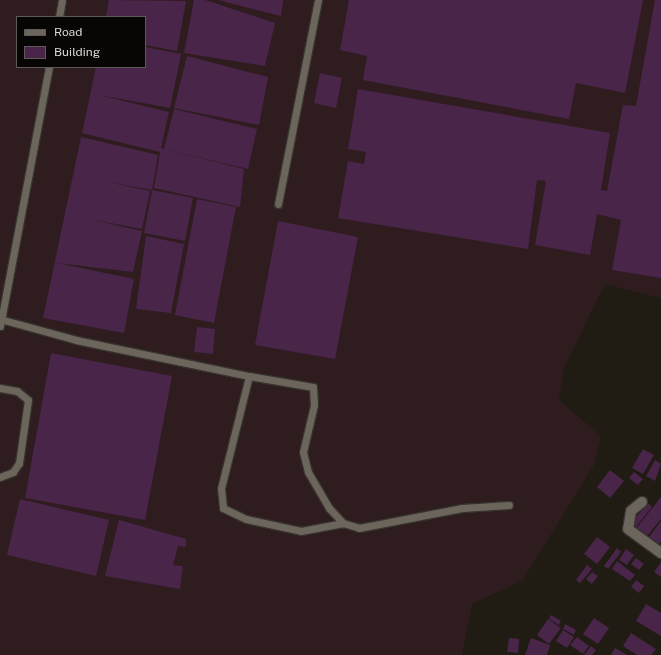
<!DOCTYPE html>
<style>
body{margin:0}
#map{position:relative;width:661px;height:655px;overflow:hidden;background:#201b13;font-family:"Public Sans",sans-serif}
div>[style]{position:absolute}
.industrial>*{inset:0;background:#2f1c1f}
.building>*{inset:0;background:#49254a}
.roads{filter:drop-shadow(1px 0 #373430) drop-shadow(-1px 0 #373430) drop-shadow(0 1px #373430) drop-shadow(0 -1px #373430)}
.lane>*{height:7px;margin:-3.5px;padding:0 3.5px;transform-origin:3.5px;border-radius:3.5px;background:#6b655c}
.street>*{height:10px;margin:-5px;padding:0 5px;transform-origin:5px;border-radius:5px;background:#6b655c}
span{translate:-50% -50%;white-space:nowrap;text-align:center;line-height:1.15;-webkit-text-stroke:3px #080604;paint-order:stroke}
.legend{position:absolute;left:16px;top:16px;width:130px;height:52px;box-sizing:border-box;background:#080604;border:1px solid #5d5a57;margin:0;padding:5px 7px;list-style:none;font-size:12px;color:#dcd9d3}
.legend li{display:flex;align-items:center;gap:8px;height:20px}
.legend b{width:20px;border:1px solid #5d5a57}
</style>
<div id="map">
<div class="industrial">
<i style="clip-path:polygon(evenodd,0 0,661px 0,661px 298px,605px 284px,564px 368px,559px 400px,601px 436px,594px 465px,522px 581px,472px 604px,462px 655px,0 655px,0 0,17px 17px,145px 17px,145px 67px,17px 67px,17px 17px)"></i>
</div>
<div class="building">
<i style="clip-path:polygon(109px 0,186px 1px,177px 51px,145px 45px,145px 17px,106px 17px)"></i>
<i style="clip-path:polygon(194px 0,205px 0,275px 23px,265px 66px,184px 53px)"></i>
<i style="clip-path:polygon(218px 0,283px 0,281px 16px)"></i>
<i style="clip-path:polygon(349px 0,643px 0,625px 93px,576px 83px,569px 119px,363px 80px,367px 56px,340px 50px)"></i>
<i style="clip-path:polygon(655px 0,661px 0,661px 278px,612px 270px,621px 220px,597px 214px,590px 255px,535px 245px,546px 181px,537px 180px,528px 249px,338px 218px,348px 161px,364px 164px,366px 152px,348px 149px,358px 89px,610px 133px,601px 190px,607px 191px,623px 105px,636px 106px)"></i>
<i style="clip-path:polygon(145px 47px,181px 54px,170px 108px,99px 95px,169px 112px,161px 148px,244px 169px,240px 207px,154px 188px,160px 152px,82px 133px,96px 67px,145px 67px)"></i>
<i style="clip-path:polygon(187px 56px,268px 77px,259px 125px,174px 108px)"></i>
<i style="clip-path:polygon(320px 73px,342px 78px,336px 108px,314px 103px)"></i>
<i style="clip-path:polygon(174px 109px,257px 129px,248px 169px,164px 149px)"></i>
<i style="clip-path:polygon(81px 137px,158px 155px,152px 190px,107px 182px,150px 191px,142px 229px,89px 219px,142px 231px,133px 272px,57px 263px,134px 279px,124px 333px,43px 318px)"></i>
<i style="clip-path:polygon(152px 190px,193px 198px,185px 241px,144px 233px)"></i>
<i style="clip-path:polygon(197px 199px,236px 207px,214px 323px,175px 315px)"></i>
<i style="clip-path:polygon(278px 221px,358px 237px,335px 359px,255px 345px)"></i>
<i style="clip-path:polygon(146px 236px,184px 244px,171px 313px,136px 309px)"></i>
<i style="clip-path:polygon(197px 327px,215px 329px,213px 354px,194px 352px)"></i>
<i style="clip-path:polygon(51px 353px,172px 376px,145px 520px,25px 498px)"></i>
<i style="clip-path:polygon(643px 449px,654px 455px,643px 474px,632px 468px)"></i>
<i style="clip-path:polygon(655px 460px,661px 464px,655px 481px,646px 476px)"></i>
<i style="clip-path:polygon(610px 470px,624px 481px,610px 498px,597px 487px)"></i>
<i style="clip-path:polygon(634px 472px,643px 479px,638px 485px,629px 478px)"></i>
<i style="clip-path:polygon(661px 497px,661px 519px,644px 540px,634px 531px)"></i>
<i style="clip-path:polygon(20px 499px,109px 520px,96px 576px,7px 555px)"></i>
<i style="clip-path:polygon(648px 503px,652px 507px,635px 528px,630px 524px)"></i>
<i style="clip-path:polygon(119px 520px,186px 539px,186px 547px,178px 546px,173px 565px,183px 566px,180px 589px,105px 576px)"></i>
<i style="clip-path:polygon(661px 521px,661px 541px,659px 544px,649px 537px)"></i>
<i style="clip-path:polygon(597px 537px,610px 547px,597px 564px,584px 554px)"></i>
<i style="clip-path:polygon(617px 548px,621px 552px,608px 569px,604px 566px)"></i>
<i style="clip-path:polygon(626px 549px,634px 555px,627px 565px,619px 560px)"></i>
<i style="clip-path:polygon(636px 558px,644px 564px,639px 570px,631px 564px)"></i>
<i style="clip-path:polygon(617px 561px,635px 575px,630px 581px,612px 569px)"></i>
<i style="clip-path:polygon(661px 562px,661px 577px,654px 572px)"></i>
<i style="clip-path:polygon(587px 565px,592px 569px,580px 583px,576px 580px)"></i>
<i style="clip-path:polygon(592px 572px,598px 576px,592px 584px,586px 579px)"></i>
<i style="clip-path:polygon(636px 580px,644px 586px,639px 593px,631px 587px)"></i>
<i style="clip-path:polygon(646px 604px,661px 613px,661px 636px,636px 621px)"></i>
<i style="clip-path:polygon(551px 615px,561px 621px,559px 625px,549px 619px)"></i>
<i style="clip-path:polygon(594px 618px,609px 628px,598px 644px,583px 634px)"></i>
<i style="clip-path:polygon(548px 619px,561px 628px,549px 644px,537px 635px)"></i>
<i style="clip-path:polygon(565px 624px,576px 630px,574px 635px,563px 629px)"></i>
<i style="clip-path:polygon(563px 630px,574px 637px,567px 648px,556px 641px)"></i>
<i style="clip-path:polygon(631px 633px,656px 649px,651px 655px,637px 655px,623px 646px)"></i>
<i style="clip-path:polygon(577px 637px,589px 646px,583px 654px,570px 645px)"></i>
<i style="clip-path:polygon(509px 638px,519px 639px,518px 653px,507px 652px)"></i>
<i style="clip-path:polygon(531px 638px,550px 645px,547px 655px,525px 655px)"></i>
<i style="clip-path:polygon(591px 646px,596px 650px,592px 655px,584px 655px)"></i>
<i style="clip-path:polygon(615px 648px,627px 655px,611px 655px)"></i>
</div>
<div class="roads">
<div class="lane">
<i style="left:59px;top:17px;width:17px;rotate:-80deg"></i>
<i style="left:278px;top:204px;width:208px;rotate:-78.9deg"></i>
<i style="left:0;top:319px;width:79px;rotate:15.4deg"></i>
<i style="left:76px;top:340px;width:177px;rotate:11.8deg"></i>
<i style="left:249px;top:376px;width:115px;rotate:104deg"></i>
<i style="left:221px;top:488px;width:20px;rotate:84deg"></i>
<i style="left:223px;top:508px;width:25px;rotate:26deg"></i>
<i style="left:246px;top:519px;width:56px;rotate:12.3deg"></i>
<i style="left:301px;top:531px;width:43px;rotate:-10.8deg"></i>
<i style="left:0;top:326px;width:264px;rotate:-79.3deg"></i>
<i style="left:249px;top:376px;width:65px;rotate:9.8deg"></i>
<i style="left:313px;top:387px;width:18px;rotate:87deg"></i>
<i style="left:314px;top:405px;width:48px;rotate:103.2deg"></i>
<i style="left:303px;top:452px;width:21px;rotate:76deg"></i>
<i style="left:308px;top:472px;width:42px;rotate:59.7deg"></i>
<i style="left:329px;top:508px;width:21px;rotate:47deg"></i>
<i style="left:343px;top:523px;width:17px;rotate:17deg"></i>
<i style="left:359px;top:528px;width:105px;rotate:-11deg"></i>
<i style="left:462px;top:508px;width:47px;rotate:-3.7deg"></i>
<i style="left:0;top:388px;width:17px;rotate:10deg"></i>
<i style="left:17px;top:391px;width:14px;rotate:39deg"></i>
<i style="left:28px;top:400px;width:64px;rotate:98.1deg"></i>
<i style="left:19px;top:463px;width:11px;rotate:124deg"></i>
<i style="left:13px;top:472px;width:14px;rotate:159deg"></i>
</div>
<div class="street">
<i style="left:642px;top:502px;width:14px;rotate:141deg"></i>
<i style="left:631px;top:511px;width:18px;rotate:99deg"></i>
<i style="left:628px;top:529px;width:41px;rotate:36deg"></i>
</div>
</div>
<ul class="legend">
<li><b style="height:5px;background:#6b655c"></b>Road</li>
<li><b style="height:11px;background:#49254a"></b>Building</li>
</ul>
</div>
